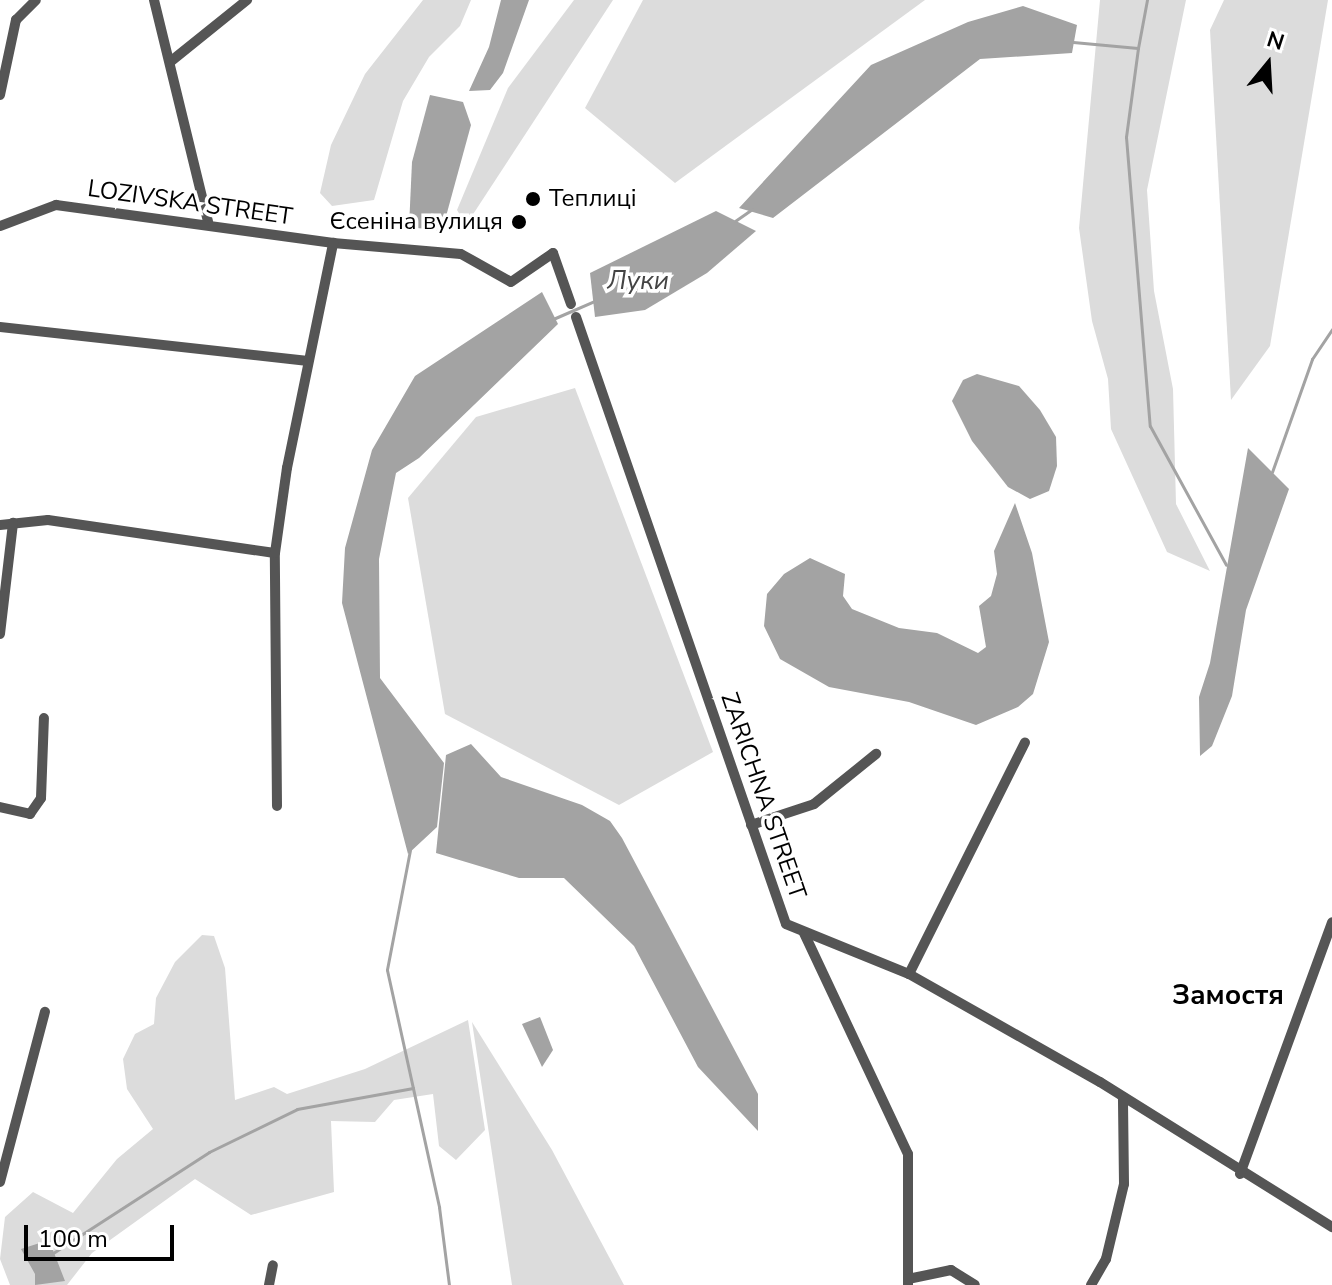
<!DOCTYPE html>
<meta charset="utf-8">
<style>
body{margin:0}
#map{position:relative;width:1332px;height:1285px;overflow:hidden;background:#fff;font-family:"Nunito Sans",sans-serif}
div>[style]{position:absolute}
.green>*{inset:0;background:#dcdcdc}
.water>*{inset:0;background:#a3a3a3}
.stream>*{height:3px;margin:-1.5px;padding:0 1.5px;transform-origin:1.5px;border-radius:1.5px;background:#a3a3a3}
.street>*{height:10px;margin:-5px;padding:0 5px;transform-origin:5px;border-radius:5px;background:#555}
.dots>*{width:22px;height:22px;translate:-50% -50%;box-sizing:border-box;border:4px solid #fff;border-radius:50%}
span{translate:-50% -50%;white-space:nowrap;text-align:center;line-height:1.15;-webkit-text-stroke:7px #fff;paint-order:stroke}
.poi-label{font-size:24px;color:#000}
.left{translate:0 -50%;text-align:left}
.right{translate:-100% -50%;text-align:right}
.street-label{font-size:24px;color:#000}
.water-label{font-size:26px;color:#444;font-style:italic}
.quarter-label{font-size:28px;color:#000;font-weight:700}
.north{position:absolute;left:1228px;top:24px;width:80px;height:80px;-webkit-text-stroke:6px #fff;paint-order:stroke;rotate:18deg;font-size:22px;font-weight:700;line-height:32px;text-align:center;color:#000}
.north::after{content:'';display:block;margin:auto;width:28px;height:36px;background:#000;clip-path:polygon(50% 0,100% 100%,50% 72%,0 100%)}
.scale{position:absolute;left:24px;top:1225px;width:150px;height:36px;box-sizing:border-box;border:4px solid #000;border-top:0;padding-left:10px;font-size:24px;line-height:28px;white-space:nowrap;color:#000;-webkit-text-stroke:6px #fff;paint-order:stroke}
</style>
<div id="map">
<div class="green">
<i style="clip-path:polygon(423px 0,471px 0,460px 26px,429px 57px,403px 101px,374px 200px,332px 206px,320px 193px,331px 145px,365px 74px)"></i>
<i style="clip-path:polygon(574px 0,613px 0,466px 225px,457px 210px,508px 88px)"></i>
<i style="clip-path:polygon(643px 0,925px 0,675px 183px,585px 108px)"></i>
<i style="clip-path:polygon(1100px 0,1186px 0,1147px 190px,1154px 291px,1173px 389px,1176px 504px,1210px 571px,1167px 552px,1111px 429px,1108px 379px,1092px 321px,1079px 228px)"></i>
<i style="clip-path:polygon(1224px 0,1328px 0,1270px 346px,1231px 400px,1210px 30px)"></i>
<i style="clip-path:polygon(575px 388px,713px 752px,619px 805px,445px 714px,408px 498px,476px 417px)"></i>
<i style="clip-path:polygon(202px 935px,214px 936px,225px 968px,235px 1100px,274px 1087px,287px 1094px,365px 1069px,468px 1020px,485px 1130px,456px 1160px,439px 1146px,433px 1094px,394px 1100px,375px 1122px,331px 1121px,334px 1192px,251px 1215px,195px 1179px,92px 1253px,67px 1285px,10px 1285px,0 1259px,5px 1217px,33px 1192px,73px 1213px,117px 1159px,153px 1129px,127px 1089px,123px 1059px,135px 1034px,154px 1024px,156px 998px,175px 962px)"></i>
<i style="clip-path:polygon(472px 1022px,552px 1150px,624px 1285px,512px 1285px)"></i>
</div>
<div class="water">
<i style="clip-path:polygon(501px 0,529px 0,503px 73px,490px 90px,469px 91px,489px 47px)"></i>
<i style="clip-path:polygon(1023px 6px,1077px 25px,1072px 53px,980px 59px,773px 218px,739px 208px,871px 65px,968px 22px)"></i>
<i style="clip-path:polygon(430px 95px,463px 102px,471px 125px,442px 231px,409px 227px,412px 162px)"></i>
<i style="clip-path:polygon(716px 211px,756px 231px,707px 273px,645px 310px,595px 317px,590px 273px)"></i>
<i style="clip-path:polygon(542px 292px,558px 324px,419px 458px,396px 473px,379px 559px,380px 678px,444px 763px,437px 827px,408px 854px,342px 603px,345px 548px,372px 450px,415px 376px)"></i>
<i style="clip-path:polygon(977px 374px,1019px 386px,1040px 410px,1056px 437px,1057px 466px,1049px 491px,1030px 499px,1008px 487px,972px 441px,952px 401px,963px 380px)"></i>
<i style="clip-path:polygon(1248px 448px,1289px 489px,1246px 610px,1232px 696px,1212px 746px,1200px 756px,1199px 697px,1210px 663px)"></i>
<i style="clip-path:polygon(1015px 503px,1032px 553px,1049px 642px,1033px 694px,1018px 707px,976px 725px,909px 702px,829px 687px,780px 659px,764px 626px,767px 594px,784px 574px,810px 558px,845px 574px,843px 596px,852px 609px,899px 628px,937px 633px,978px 653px,986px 647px,979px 606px,991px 596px,997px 574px,994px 551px)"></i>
<i style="clip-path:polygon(471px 744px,501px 777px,582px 805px,610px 821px,622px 838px,758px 1094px,758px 1131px,698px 1067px,634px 946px,564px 878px,519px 878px,436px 853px,446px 755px)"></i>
<i style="clip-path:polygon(540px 1017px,553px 1050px,542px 1067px,522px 1024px)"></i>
<i style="clip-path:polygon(49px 1240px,65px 1281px,35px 1285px,35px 1274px,21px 1249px)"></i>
</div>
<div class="stream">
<i style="left:1073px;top:42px;width:65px;rotate:5.3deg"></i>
<i style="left:1138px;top:48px;width:49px;rotate:-79.4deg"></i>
<i style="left:1138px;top:48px;width:90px;rotate:97.7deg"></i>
<i style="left:1126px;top:137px;width:290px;rotate:85.3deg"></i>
<i style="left:1150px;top:426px;width:158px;rotate:61.3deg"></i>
<i style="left:735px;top:221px;width:21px;rotate:-35deg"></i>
<i style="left:553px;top:319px;width:48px;rotate:-23.4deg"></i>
<i style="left:1272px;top:472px;width:120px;rotate:-70.5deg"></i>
<i style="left:1312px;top:359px;width:36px;rotate:-56deg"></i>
<i style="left:410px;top:850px;width:122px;rotate:100.9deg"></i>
<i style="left:387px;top:970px;width:243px;rotate:77.6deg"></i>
<i style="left:439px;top:1207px;width:79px;rotate:82.7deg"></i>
<i style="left:53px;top:1253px;width:186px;rotate:-32.9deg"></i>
<i style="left:209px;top:1152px;width:98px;rotate:-26deg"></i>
<i style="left:297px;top:1109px;width:118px;rotate:-10.3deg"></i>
</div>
<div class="street">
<i style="left:154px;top:0;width:228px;rotate:76.3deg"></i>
<i style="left:170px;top:62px;width:99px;rotate:-38.8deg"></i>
<i style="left:0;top:95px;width:77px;rotate:-78deg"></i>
<i style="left:16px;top:20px;width:28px;rotate:-45deg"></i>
<i style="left:0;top:226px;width:60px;rotate:-20.6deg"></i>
<i style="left:56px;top:205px;width:280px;rotate:7.8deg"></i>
<i style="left:333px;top:243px;width:128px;rotate:4.9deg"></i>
<i style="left:461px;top:254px;width:57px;rotate:29.2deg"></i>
<i style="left:511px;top:282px;width:51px;rotate:-34.6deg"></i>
<i style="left:553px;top:253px;width:54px;rotate:70.6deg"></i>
<i style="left:576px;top:317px;width:642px;rotate:70.92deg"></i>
<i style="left:786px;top:924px;width:133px;rotate:22.1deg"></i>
<i style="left:909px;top:974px;width:219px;rotate:29.5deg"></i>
<i style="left:1100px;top:1082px;width:274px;rotate:32deg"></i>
<i style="left:0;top:327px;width:310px;rotate:6.3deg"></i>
<i style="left:0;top:525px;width:48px;rotate:-5.9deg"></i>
<i style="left:48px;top:520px;width:229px;rotate:8.3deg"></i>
<i style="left:0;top:634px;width:112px;rotate:-83.3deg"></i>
<i style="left:277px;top:806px;width:253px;rotate:-90.5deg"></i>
<i style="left:275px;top:553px;width:86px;rotate:-82deg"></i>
<i style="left:287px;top:468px;width:230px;rotate:-78.4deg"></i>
<i style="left:0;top:807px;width:31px;rotate:13deg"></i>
<i style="left:30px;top:814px;width:19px;rotate:-55deg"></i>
<i style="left:41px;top:798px;width:80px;rotate:-87.9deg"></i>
<i style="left:751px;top:825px;width:66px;rotate:-18.4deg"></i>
<i style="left:814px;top:804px;width:80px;rotate:-38.9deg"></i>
<i style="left:804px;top:933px;width:244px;rotate:64.8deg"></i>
<i style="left:908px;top:1154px;width:131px;rotate:90deg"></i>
<i style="left:909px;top:974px;width:259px;rotate:-63.4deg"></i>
<i style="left:1240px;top:1174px;width:268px;rotate:-69.9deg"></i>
<i style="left:0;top:1182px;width:176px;rotate:-75.2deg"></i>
<i style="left:908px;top:1279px;width:44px;rotate:-11.8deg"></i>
<i style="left:951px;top:1270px;width:28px;rotate:32deg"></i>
<i style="left:269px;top:1285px;width:20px;rotate:-79deg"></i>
<i style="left:1091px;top:1285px;width:30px;rotate:-60deg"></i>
<i style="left:1106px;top:1259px;width:77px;rotate:-76.5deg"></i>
<i style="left:1124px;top:1184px;width:87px;rotate:-90.7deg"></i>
</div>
<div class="dots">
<i style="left:533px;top:199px;background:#000"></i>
<i style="left:519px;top:222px;background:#000"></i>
</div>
<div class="poi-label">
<span class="left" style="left:549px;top:199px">Теплиці</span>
<span class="right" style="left:503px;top:222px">Єсеніна вулиця</span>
</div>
<div class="street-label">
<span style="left:190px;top:203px;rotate:8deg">LOZIVSKA STREET</span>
<span style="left:763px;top:796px;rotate:71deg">ZARICHNA STREET</span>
</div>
<div class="water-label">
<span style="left:638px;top:281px">Луки</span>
</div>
<div class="quarter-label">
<span style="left:1228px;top:995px">Замостя</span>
</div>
<div class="north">N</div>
<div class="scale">100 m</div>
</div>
